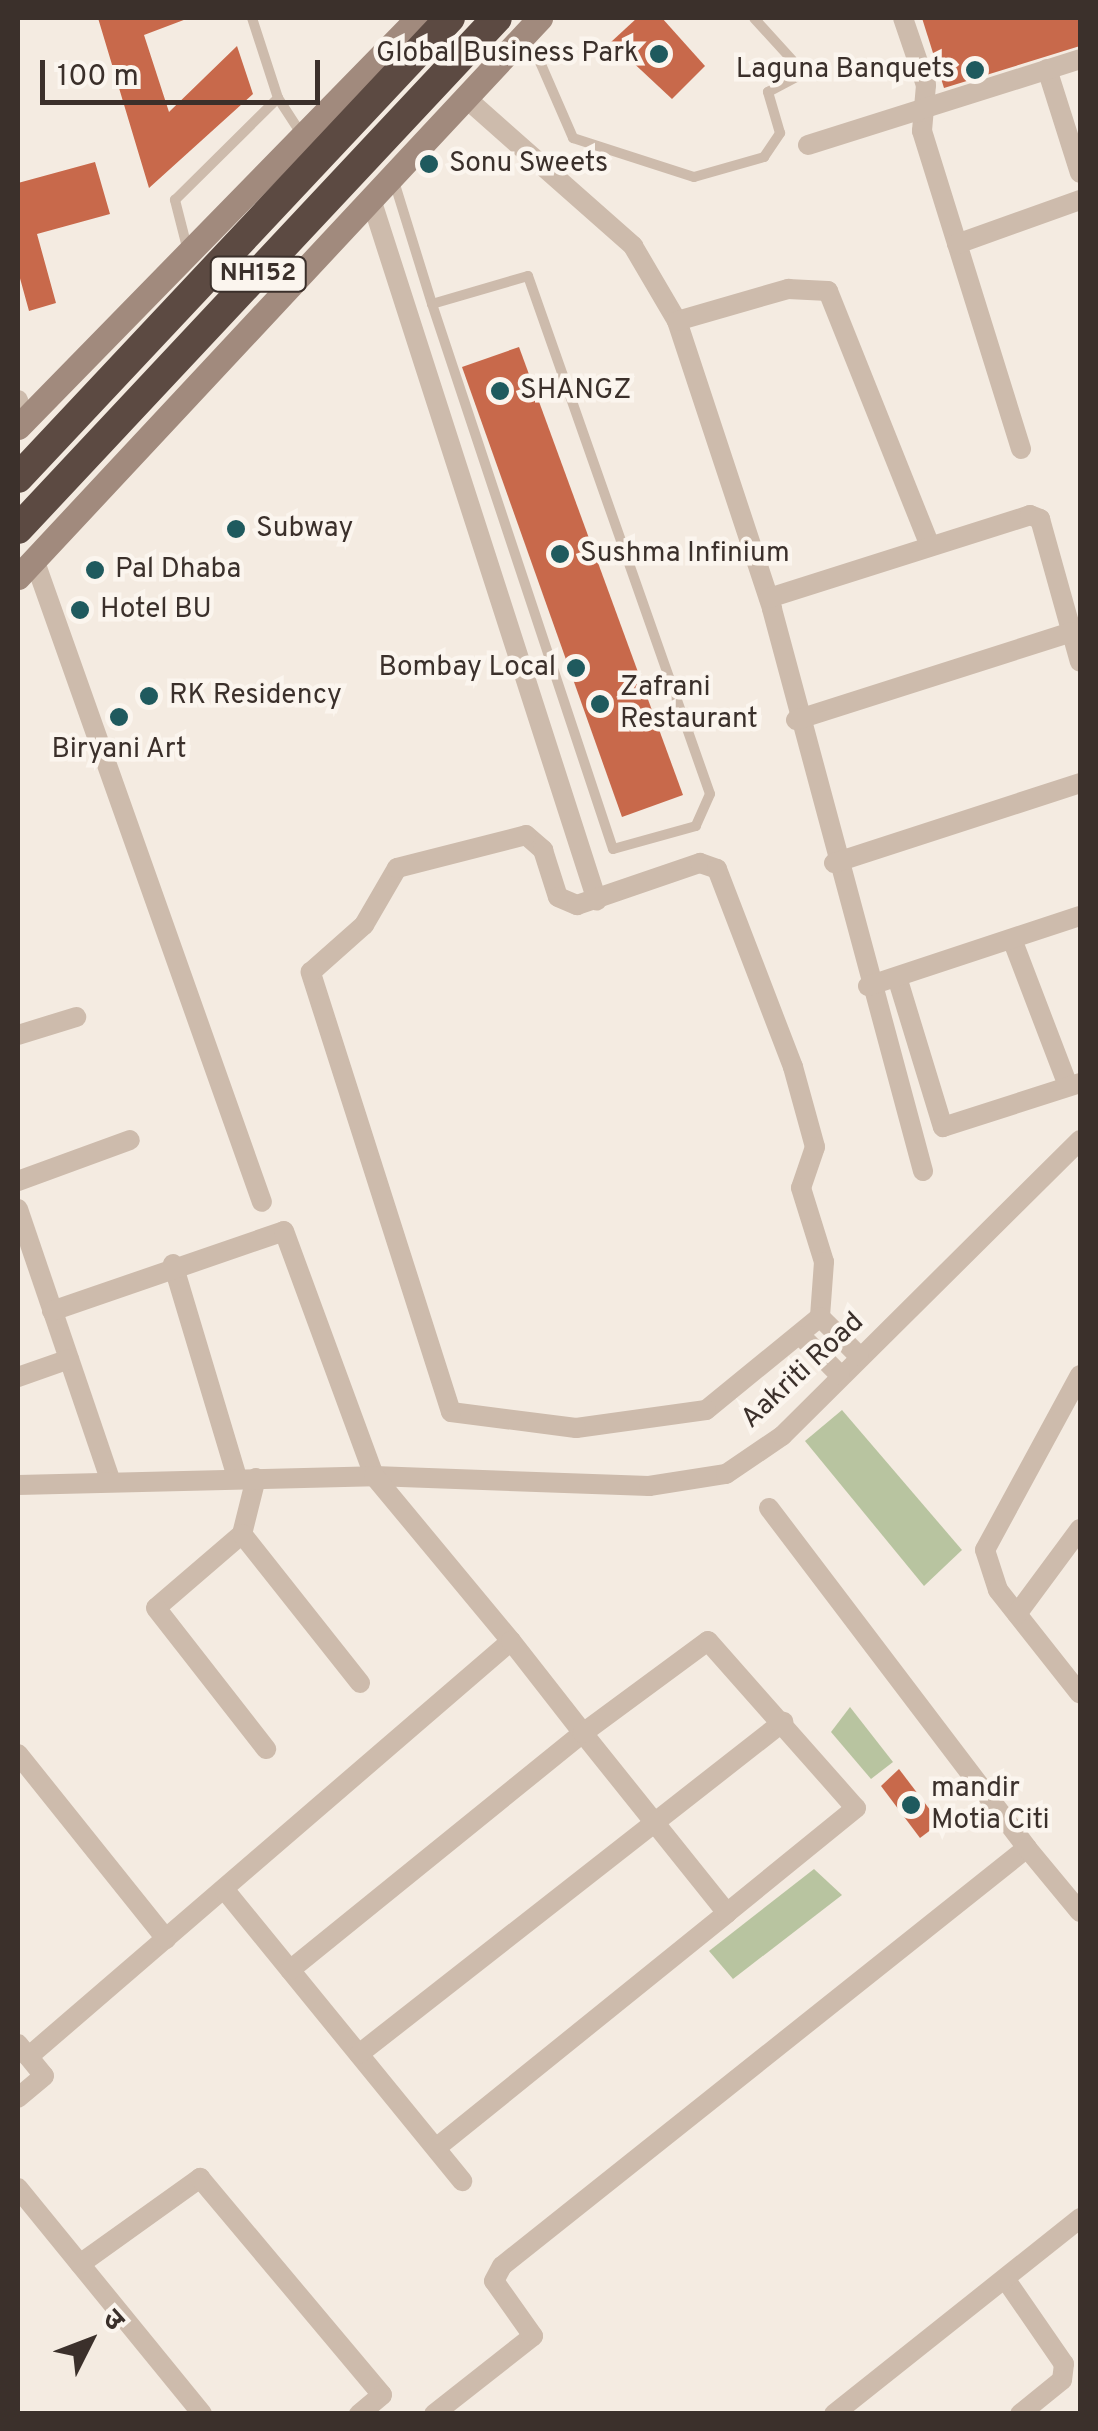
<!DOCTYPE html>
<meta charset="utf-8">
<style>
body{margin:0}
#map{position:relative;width:1098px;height:2431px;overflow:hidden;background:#f4ebe1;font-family:Overpass,"Noto Sans Devanagari",sans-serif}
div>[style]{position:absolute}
.green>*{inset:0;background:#b8c4a0}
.building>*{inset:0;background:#c8694b}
.lane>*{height:10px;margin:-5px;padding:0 5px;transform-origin:5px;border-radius:5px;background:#cdbbac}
.street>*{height:20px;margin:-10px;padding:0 10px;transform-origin:10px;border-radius:10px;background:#cdbbac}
.secondary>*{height:25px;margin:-12.5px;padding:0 12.5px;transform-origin:12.5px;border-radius:12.5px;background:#a18a7d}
.highway>*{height:30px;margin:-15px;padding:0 15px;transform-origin:15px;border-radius:15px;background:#5c4a42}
.dots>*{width:28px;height:28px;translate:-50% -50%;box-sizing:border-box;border:5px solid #fbf5ee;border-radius:50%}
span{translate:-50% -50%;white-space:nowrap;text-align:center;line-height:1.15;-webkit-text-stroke:9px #fbf5ee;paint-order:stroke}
.shield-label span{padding:2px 8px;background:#fbf5ee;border:2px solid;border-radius:8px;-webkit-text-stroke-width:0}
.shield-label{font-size:25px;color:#3b302b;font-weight:700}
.poi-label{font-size:28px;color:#3b302b}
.right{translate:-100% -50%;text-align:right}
.left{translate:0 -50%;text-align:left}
.street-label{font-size:28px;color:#3b302b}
.frame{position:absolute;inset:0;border:20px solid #3b302b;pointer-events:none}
.north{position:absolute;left:40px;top:2291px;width:100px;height:100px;-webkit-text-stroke:8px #fbf5ee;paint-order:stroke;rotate:48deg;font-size:28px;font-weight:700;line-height:40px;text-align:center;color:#3b302b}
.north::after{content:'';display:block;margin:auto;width:35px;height:45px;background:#3b302b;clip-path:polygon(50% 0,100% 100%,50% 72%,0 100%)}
.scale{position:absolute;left:40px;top:60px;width:280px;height:45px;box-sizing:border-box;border:5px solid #3b302b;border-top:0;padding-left:12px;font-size:30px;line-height:35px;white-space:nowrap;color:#3b302b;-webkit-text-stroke:8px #fbf5ee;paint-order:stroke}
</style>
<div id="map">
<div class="green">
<i style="clip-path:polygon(842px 1410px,962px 1550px,924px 1586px,805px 1441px)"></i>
<i style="clip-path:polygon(850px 1707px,893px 1762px,871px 1779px,831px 1732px)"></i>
<i style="clip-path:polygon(814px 1869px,842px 1895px,733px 1979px,709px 1951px)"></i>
</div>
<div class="building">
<i style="clip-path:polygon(98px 18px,189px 18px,144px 35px,169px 112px,237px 46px,253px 94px,149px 188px)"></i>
<i style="clip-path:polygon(637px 18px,662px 18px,705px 66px,672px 99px,611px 42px)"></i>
<i style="clip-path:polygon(922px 18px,1080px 18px,1080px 46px,944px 88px)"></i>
<i style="clip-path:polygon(95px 162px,110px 214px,37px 234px,56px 303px,29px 311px,18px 271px,18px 183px)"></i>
<i style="clip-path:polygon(519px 347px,683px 795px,622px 817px,462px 367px)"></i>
<i style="clip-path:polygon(899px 1769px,940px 1823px,920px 1838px,881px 1786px)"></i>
</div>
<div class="lane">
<i style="left:252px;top:18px;width:84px;rotate:72deg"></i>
<i style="left:278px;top:98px;width:44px;rotate:57deg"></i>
<i style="left:519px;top:44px;width:28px;rotate:41deg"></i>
<i style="left:540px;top:62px;width:83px;rotate:66.5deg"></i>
<i style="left:573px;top:138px;width:127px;rotate:17.9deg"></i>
<i style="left:694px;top:177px;width:73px;rotate:-15.9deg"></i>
<i style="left:764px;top:157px;width:29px;rotate:-56deg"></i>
<i style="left:780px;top:133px;width:43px;rotate:-106.3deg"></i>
<i style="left:768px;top:92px;width:41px;rotate:-27.8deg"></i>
<i style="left:804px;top:73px;width:74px;rotate:-132.3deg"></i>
<i style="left:393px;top:178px;width:132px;rotate:72.8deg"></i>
<i style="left:432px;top:304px;width:100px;rotate:-16.3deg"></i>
<i style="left:528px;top:276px;width:549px;rotate:70.64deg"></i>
<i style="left:710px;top:794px;width:35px;rotate:114deg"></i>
<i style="left:696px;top:826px;width:86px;rotate:164.5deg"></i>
<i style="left:613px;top:849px;width:574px;rotate:-108.37deg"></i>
<i style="left:188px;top:251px;width:53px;rotate:-104.3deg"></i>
<i style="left:175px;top:200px;width:145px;rotate:-44.7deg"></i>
</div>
<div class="street">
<i style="left:903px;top:18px;width:71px;rotate:71.1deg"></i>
<i style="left:926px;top:85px;width:46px;rotate:95deg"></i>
<i style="left:922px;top:131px;width:333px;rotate:72.7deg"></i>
<i style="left:1047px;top:69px;width:109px;rotate:72.4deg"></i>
<i style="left:467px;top:99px;width:222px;rotate:41.5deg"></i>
<i style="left:633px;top:246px;width:87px;rotate:59.6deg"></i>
<i style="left:677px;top:321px;width:303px;rotate:71.7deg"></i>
<i style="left:772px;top:609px;width:582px;rotate:74.96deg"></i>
<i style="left:808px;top:145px;width:285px;rotate:-17.5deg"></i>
<i style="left:371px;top:199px;width:737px;rotate:72.15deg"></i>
<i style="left:957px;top:244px;width:131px;rotate:-19.7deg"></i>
<i style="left:677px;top:321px;width:116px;rotate:-16.1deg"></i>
<i style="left:788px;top:289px;width:40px;rotate:2.9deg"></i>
<i style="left:828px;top:291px;width:275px;rotate:68.2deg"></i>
<i style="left:18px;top:400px;width:22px;rotate:77deg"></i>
<i style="left:34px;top:559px;width:682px;rotate:70.48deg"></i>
<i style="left:769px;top:598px;width:274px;rotate:-17.6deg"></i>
<i style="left:1030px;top:515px;width:11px;rotate:22deg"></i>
<i style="left:1040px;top:519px;width:148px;rotate:74.4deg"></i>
<i style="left:796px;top:720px;width:289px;rotate:-17.7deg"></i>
<i style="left:526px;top:835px;width:23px;rotate:41deg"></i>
<i style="left:543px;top:850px;width:49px;rotate:72.3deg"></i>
<i style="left:558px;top:897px;width:21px;rotate:23deg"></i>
<i style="left:577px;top:905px;width:130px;rotate:-18.9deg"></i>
<i style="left:700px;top:863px;width:18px;rotate:19deg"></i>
<i style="left:717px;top:869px;width:212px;rotate:69deg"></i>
<i style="left:793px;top:1067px;width:83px;rotate:74.6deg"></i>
<i style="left:815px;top:1147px;width:43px;rotate:108.9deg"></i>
<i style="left:801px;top:1188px;width:77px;rotate:72.7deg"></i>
<i style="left:824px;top:1262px;width:55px;rotate:94.2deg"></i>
<i style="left:820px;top:1317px;width:147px;rotate:140.8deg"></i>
<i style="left:706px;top:1410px;width:131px;rotate:172.1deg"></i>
<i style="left:576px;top:1428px;width:126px;rotate:-172.7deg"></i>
<i style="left:451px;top:1412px;width:462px;rotate:-107.7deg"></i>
<i style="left:311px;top:972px;width:71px;rotate:-41.6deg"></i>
<i style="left:364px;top:925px;width:66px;rotate:-59.9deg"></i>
<i style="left:397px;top:868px;width:133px;rotate:-14.3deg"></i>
<i style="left:834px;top:863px;width:259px;rotate:-18deg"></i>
<i style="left:1012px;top:939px;width:157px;rotate:69.1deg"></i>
<i style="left:897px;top:977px;width:157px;rotate:73deg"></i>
<i style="left:943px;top:1127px;width:144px;rotate:-17.8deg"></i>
<i style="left:868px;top:986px;width:223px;rotate:-18.3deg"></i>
<i style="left:18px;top:1035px;width:61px;rotate:-17.2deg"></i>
<i style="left:18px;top:1181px;width:119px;rotate:-20.1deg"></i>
<i style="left:18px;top:1209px;width:286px;rotate:71.2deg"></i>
<i style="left:173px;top:1264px;width:223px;rotate:73.3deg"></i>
<i style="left:52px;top:1311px;width:245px;rotate:-19deg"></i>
<i style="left:284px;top:1231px;width:261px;rotate:69.8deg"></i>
<i style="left:374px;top:1476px;width:275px;rotate:2.1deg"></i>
<i style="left:649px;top:1486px;width:78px;rotate:-8.9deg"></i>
<i style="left:726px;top:1474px;width:68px;rotate:-34.2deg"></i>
<i style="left:782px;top:1436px;width:420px;rotate:-44.8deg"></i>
<i style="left:820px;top:1317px;width:55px;rotate:45deg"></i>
<i style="left:801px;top:1336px;width:55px;rotate:45deg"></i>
<i style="left:1080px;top:1375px;width:199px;rotate:118.5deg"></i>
<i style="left:985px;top:1550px;width:42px;rotate:72deg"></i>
<i style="left:998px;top:1590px;width:132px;rotate:51.7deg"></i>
<i style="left:18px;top:1377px;width:54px;rotate:-19.4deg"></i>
<i style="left:256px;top:1478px;width:58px;rotate:104deg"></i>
<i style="left:242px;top:1534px;width:113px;rotate:139.3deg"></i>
<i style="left:156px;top:1608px;width:179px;rotate:52deg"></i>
<i style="left:18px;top:1485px;width:356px;rotate:-1.4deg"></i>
<i style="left:374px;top:1476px;width:214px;rotate:50.3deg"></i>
<i style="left:511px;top:1641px;width:637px;rotate:139.26deg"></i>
<i style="left:769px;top:1508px;width:427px;rotate:52.8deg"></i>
<i style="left:242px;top:1534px;width:190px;rotate:51.6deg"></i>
<i style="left:1017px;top:1614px;width:106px;rotate:-53.5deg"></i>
<i style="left:18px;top:1754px;width:237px;rotate:51.3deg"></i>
<i style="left:224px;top:1889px;width:377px;rotate:50.8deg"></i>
<i style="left:290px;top:1970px;width:377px;rotate:-39deg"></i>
<i style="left:583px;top:1733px;width:117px;rotate:-128deg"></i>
<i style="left:18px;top:2044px;width:41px;rotate:50.9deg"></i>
<i style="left:44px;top:2076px;width:34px;rotate:140deg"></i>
<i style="left:359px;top:2054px;width:539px;rotate:-38.06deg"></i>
<i style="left:436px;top:2148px;width:374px;rotate:-38.9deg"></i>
<i style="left:727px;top:1913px;width:231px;rotate:-128.7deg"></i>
<i style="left:583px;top:1733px;width:155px;rotate:-36.4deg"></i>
<i style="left:708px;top:1641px;width:223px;rotate:48.5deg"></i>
<i style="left:856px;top:1808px;width:166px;rotate:140.9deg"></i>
<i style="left:18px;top:2188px;width:291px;rotate:50.8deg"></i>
<i style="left:80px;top:2264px;width:148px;rotate:-35.6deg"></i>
<i style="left:200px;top:2178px;width:283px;rotate:50deg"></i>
<i style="left:382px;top:2395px;width:30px;rotate:140deg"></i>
<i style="left:1006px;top:2280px;width:102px;rotate:55.4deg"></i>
<i style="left:1064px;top:2364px;width:16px;rotate:97deg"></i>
<i style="left:1062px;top:2380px;width:54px;rotate:141deg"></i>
<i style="left:434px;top:2414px;width:126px;rotate:-38.2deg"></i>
<i style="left:533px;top:2336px;width:67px;rotate:-125.3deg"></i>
<i style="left:494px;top:2281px;width:17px;rotate:-62deg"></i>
<i style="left:502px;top:2266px;width:671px;rotate:-38.53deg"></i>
<i style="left:1027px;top:1848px;width:83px;rotate:50.4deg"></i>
<i style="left:834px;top:2414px;width:315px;rotate:-38.5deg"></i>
</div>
<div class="secondary">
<i style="left:18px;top:427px;width:572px;rotate:-45.64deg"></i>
<i style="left:18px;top:577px;width:765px;rotate:-46.96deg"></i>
</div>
<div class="highway">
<i style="left:18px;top:478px;width:631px;rotate:-46.8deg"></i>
<i style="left:18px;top:529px;width:700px;rotate:-46.85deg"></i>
</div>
<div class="dots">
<i style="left:659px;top:54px;background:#1f5a5e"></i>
<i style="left:975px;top:70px;background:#1f5a5e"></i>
<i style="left:429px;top:164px;background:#1f5a5e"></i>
<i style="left:500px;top:391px;background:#1f5a5e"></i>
<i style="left:236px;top:529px;background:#1f5a5e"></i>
<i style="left:560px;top:554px;background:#1f5a5e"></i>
<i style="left:95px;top:570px;background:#1f5a5e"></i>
<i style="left:80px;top:610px;background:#1f5a5e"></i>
<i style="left:576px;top:668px;background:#1f5a5e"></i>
<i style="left:149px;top:696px;background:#1f5a5e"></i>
<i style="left:600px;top:704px;background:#1f5a5e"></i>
<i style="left:119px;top:717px;background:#1f5a5e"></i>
<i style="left:911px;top:1805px;background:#1f5a5e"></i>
</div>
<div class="shield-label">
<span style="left:258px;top:274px">NH152</span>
</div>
<div class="poi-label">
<span class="right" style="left:639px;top:54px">Global Business Park</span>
<span class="right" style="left:955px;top:70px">Laguna Banquets</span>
<span class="left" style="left:449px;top:164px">Sonu Sweets</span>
<span class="left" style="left:520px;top:391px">SHANGZ</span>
<span class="left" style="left:256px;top:529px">Subway</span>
<span class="left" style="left:580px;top:554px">Sushma Infinium</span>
<span class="left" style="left:115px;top:570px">Pal Dhaba</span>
<span class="left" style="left:100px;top:610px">Hotel BU</span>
<span class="right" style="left:556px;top:668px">Bombay Local</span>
<span class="left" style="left:620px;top:704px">Zafrani<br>Restaurant</span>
<span class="left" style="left:169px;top:696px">RK Residency</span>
<span style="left:119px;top:750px">Biryani Art</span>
<span class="left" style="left:931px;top:1805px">mandir<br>Motia Citi</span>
</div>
<div class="street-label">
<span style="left:803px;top:1371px;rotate:-43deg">Aakriti Road</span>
</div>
<div class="frame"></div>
<div class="north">उ</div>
<div class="scale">100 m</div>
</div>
